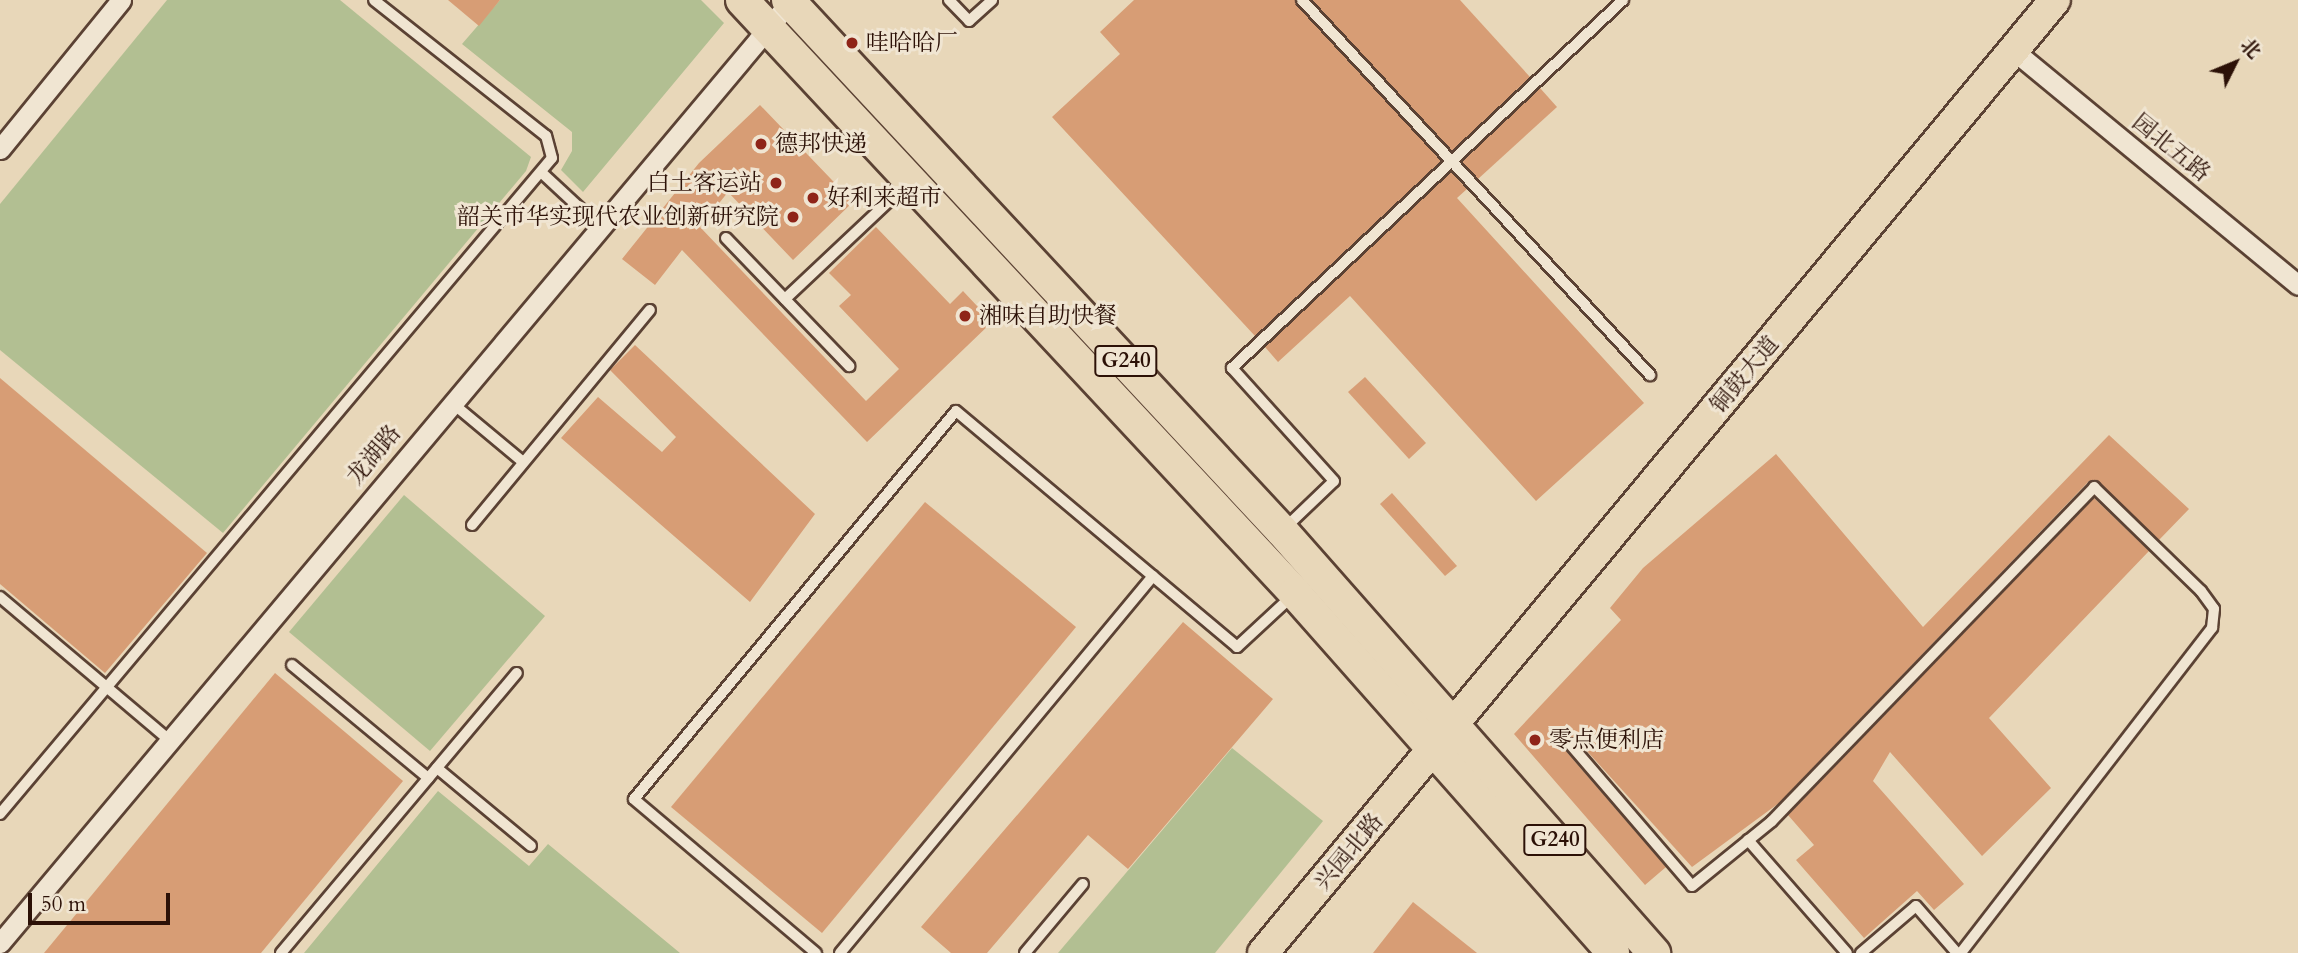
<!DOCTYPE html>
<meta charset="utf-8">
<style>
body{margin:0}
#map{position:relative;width:2298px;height:953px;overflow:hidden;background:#e8d7b9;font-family:Cardo,"Noto Serif SC",serif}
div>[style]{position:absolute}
.green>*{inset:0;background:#b2bf92}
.building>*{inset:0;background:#d79d75}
.roads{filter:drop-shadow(2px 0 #5b4234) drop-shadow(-2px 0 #5b4234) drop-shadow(0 2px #5b4234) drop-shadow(0 -2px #5b4234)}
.service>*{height:10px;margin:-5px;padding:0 5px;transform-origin:5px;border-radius:5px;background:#f0e5d2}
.minor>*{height:19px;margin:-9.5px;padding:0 9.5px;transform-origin:9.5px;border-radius:9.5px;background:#f0e5d2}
.primary>*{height:30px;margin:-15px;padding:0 15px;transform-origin:15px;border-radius:15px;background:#e8d7b9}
.trunk>*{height:32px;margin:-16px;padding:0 16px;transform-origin:16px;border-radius:16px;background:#e8d7b9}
.dots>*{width:19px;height:19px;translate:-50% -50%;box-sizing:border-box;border:4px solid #f0e5d2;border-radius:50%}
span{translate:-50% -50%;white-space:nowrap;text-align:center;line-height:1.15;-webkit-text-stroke:6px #f0e5d2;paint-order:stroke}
.shield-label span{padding:2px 5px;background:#f0e5d2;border:2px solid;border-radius:5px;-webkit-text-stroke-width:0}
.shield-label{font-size:21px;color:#2c1107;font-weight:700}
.poi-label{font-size:23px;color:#2c1107}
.left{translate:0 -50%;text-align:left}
.right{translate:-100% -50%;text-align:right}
.street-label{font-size:23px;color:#2c1107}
.north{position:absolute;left:2200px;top:28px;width:70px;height:70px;-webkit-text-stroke:5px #f0e5d2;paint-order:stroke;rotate:47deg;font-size:19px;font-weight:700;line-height:28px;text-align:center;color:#2c1107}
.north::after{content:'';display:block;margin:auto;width:24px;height:32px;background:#2c1107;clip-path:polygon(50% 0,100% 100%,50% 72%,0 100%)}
.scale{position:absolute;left:28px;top:893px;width:142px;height:32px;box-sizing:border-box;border:4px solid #2c1107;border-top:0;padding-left:9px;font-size:21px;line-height:24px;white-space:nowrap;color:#2c1107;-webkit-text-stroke:5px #f0e5d2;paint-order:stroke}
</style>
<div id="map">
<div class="green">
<i style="clip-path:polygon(167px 0,340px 0,531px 157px,526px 171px,223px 533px,0 350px,0 204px)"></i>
<i style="clip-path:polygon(500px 0,701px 0,724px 23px,583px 192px,561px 170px,572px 151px,572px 132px,462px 44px)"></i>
<i style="clip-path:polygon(404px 495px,545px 616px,430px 751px,289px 632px)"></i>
<i style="clip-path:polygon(1232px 748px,1323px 821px,1215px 953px,1058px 953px)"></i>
<i style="clip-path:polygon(438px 791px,529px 866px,548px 844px,680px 953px,304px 953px)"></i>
</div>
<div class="building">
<i style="clip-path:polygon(448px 0,500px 0,479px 26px)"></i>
<i style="clip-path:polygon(1134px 0,1295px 0,1441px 161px,1255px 336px,1052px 117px,1120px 54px,1100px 32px)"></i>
<i style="clip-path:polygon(1312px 0,1460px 0,1530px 77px,1452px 151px)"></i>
<i style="clip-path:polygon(1540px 88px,1557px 107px,1478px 179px,1462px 162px)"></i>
<i style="clip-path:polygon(760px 105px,853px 202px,793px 260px,728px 192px,700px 227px,866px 401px,899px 369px,839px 306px,851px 295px,829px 273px,876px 227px,950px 304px,963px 291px,992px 322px,867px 442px,682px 250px,655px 285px,622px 259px,699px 163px)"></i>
<i style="clip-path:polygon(1451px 172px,1467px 189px,1457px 198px,1644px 403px,1536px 501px,1350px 296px,1278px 362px,1265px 347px)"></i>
<i style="clip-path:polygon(635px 345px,815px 514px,750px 602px,561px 438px,598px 397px,662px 452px,676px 437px,610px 370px)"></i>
<i style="clip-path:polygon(1365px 377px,1426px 443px,1409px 459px,1348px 392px)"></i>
<i style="clip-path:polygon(0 378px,207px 553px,105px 673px,0 584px)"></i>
<i style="clip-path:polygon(2109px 435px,2189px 509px,2159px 540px,2099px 482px,2089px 481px,1779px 803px,1692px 867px,1576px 739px,1566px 738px,1564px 749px,1666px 867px,1645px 885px,1514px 734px,1621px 620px,1610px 608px,1643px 568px,1776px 454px,1923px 627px)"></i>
<i style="clip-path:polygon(1392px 493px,1457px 566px,1445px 576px,1380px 504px)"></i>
<i style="clip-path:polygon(2094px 498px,2149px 551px,1989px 718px,2051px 788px,1982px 856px,1890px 752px,1873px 781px,1964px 884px,1934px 910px,1917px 891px,1864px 938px,1796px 860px,1814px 845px,1788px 815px)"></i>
<i style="clip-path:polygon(925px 502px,1076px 627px,822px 933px,671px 807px)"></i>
<i style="clip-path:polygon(1183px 622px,1273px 699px,1128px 869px,1088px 835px,987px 953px,951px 953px,921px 927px)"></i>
<i style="clip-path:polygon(275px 673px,403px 781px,261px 953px,44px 953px)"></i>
<i style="clip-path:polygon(1413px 902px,1477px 953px,1373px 953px)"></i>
</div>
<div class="roads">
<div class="service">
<i style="left:949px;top:0;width:29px;rotate:46deg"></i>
<i style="left:969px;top:21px;width:31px;rotate:-42deg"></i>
<i style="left:1302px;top:0;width:512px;rotate:47.14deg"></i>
<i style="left:541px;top:172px;width:78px;rotate:42.9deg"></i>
<i style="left:726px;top:238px;width:178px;rotate:46.1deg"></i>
<i style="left:785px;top:299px;width:169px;rotate:-43.3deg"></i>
<i style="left:451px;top:402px;width:94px;rotate:39.8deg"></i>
<i style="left:472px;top:525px;width:279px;rotate:-50.4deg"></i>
<i style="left:1286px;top:527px;width:66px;rotate:-43.8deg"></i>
<i style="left:1334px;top:481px;width:152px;rotate:-132.1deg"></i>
<i style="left:1232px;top:368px;width:537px;rotate:-43.26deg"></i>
<i style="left:0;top:597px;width:219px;rotate:40.2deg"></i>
<i style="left:292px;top:665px;width:177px;rotate:39.7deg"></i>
<i style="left:1570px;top:744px;width:187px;rotate:49.3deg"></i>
<i style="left:1692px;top:886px;width:103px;rotate:-39.1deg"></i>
<i style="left:1772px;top:821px;width:464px;rotate:-46deg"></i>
<i style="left:2094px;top:487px;width:149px;rotate:44.2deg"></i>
<i style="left:2201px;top:591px;width:22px;rotate:54deg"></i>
<i style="left:2214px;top:609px;width:19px;rotate:96deg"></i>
<i style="left:2212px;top:628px;width:411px;rotate:127.7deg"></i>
<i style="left:437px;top:768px;width:122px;rotate:39.7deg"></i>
<i style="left:0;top:814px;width:857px;rotate:-49.92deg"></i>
<i style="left:552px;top:158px;width:23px;rotate:-105deg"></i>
<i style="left:546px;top:136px;width:219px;rotate:-141.7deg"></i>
<i style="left:1748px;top:840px;width:150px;rotate:48.8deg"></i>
<i style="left:281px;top:953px;width:366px;rotate:-49.9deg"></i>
<i style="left:816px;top:953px;width:238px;rotate:-139.8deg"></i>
<i style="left:634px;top:799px;width:504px;rotate:-50.31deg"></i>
<i style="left:956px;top:411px;width:367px;rotate:40deg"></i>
<i style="left:1237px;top:647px;width:75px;rotate:-42.8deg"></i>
<i style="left:840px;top:953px;width:490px;rotate:-50.3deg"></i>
<i style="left:1025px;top:953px;width:90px;rotate:-50deg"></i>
<i style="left:1861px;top:953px;width:72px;rotate:-40.5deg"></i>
<i style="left:1916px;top:906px;width:62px;rotate:48.9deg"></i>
</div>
<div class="minor">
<i style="left:2013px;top:50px;width:369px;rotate:39.5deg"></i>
<i style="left:0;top:149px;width:192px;rotate:-50.9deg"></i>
<i style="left:0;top:943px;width:1229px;rotate:-49.99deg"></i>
</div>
<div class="primary">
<i style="left:1263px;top:953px;width:1239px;rotate:-50.27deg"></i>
</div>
<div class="trunk">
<i style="left:742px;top:0;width:811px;rotate:47deg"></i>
<i style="left:1295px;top:593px;width:480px;rotate:48.5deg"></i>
<i style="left:788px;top:0;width:725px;rotate:47.07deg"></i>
<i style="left:1282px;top:531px;width:563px;rotate:48.6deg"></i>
</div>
</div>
<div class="dots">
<i style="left:852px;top:43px;background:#8f2418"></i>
<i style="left:761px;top:144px;background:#8f2418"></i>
<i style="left:776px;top:183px;background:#8f2418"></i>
<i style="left:813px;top:198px;background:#8f2418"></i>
<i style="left:793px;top:217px;background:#8f2418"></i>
<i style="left:965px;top:316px;background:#8f2418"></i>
<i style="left:1535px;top:740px;background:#8f2418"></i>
</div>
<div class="shield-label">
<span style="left:1126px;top:361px">G240</span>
<span style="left:1555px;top:840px">G240</span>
</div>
<div class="poi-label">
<span class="left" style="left:866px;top:43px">哇哈哈厂</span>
<span class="left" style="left:775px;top:144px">德邦快递</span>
<span class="right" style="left:762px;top:183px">白土客运站</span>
<span class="left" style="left:827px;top:198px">好利来超市</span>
<span class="right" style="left:779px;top:217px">韶关市华实现代农业创新研究院</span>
<span class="left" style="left:979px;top:316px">湘味自助快餐</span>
<span class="left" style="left:1549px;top:740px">零点便利店</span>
</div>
<div class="street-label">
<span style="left:2171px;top:148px;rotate:39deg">园北五路</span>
<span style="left:1745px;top:375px;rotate:-50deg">铜鼓大道</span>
<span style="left:374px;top:455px;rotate:-50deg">龙湖路</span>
<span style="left:1349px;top:852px;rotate:-50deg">兴园北路</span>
</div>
<div class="north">北</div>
<div class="scale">50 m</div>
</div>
